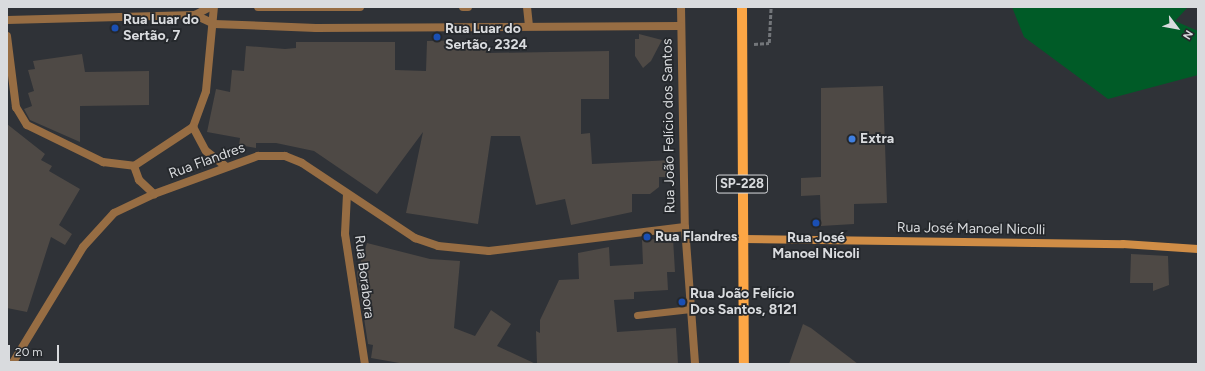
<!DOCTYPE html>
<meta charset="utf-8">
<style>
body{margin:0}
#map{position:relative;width:1205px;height:371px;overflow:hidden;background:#2f3237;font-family:Figtree,sans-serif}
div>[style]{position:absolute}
.green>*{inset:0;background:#005b27}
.building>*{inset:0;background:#4e4945}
.path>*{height:2.5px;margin-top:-1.25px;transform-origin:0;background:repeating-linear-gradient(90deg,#73767a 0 4px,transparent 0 6px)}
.lane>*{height:7px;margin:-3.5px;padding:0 3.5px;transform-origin:3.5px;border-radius:3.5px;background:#976d43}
.street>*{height:8px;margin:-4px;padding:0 4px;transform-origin:4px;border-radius:4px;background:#976d43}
.secondary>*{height:8px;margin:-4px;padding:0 4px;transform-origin:4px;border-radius:4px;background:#d08d46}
.primary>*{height:10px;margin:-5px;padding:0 5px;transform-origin:5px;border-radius:5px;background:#fca645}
.dots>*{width:11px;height:11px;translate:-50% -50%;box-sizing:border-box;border:2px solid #25282c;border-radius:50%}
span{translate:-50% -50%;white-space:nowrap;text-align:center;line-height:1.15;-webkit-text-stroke:3.5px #25282c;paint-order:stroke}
.shield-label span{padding:1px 3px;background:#25282c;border:1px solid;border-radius:3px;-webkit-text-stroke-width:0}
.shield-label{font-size:13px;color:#d9dbde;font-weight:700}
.poi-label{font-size:14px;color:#d9dbde;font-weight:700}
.left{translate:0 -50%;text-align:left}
.street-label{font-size:14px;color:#d9dbde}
.frame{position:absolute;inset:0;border:8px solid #d9dbde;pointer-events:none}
.north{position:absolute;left:1157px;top:8px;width:40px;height:40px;-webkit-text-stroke:3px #25282c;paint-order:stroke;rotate:122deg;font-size:11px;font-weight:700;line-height:16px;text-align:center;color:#d9dbde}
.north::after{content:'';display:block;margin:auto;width:14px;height:18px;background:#d9dbde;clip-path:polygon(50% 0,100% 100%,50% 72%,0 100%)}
.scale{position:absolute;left:8px;top:345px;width:51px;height:18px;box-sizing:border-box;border:2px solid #d9dbde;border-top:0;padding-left:5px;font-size:12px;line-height:14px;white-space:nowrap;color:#d9dbde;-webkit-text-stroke:3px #25282c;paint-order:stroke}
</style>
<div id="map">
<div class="green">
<i style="clip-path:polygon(1012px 7px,1188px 7px,1175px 21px,1198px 31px,1198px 75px,1108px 99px,1024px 37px)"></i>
</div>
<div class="building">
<i style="clip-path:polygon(639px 34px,662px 40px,651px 61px,643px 68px,635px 56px,635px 39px,639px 39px)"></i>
<i style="clip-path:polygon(487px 40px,487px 53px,609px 51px,609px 99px,581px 99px,581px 134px,590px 133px,592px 164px,672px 160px,672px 177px,659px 177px,659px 187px,650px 194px,632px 194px,632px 212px,571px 225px,565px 199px,536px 205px,520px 136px,491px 136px,478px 224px,406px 213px,423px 132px,377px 194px,314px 151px,276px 143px,256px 143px,256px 148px,239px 145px,240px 138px,207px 132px,216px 89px,230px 92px,232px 70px,244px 71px,246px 46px,285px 49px,296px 48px,296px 42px,395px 42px,395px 70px,426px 71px,427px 41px)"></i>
<i style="clip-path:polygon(82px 54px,85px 72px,149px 71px,149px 105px,80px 106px,80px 142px,30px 120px,24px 109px,32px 106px,28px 93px,34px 91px,28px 70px,35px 69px,33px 61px)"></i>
<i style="clip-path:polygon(883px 86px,887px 203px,854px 204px,854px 224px,821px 226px,820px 195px,801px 196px,801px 178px,821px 177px,821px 88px)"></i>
<i style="clip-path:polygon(7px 124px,45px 154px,41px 160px,52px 166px,49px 171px,80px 189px,59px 225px,72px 234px,65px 245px,51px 237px,27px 312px,7px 308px)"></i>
<i style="clip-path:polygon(673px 238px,675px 272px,667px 272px,668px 290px,634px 292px,634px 299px,614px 300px,617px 332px,676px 328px,678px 364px,537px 364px,536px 331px,540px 333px,540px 320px,559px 280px,579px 279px,578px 253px,609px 247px,610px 266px,643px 264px,642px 240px)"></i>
<i style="clip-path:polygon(367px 243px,430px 259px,460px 261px,454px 328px,475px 336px,491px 310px,511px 324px,497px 346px,536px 364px,405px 364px,371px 358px,373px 345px,368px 344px,357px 273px)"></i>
<i style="clip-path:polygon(1131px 254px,1168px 256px,1169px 285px,1153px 291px,1153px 283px,1130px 283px)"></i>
<i style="clip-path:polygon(803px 324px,811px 328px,858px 364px,789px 364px)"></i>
</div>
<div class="path">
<i style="left:754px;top:44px;width:15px;rotate:-4deg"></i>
<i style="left:769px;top:43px;width:36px;rotate:-87deg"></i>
</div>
<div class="lane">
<i style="left:637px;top:315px;width:54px;rotate:-6.3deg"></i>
</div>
<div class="street">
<i style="left:258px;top:7px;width:102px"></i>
<i style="left:463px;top:7px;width:5px"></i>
<i style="left:527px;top:7px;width:19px;rotate:84deg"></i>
<i style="left:681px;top:7px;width:220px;rotate:89deg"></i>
<i style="left:685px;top:227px;width:137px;rotate:85.8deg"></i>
<i style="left:195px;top:15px;width:17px;rotate:-28deg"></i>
<i style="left:7px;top:20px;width:188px;rotate:-1.5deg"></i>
<i style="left:195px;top:15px;width:21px;rotate:25deg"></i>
<i style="left:214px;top:24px;width:102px;rotate:2.2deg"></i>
<i style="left:316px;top:28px;width:364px;rotate:-0.3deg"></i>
<i style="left:7px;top:36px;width:72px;rotate:82.8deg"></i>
<i style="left:16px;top:107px;width:21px;rotate:59deg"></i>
<i style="left:27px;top:125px;width:85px;rotate:26deg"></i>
<i style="left:103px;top:162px;width:31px;rotate:7deg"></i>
<i style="left:134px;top:166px;width:71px;rotate:-33.5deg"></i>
<i style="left:193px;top:127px;width:38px;rotate:-70deg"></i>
<i style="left:206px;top:91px;width:84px;rotate:-84.6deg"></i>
<i style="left:193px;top:127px;width:27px;rotate:62deg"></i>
<i style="left:206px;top:151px;width:24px;rotate:38deg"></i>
<i style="left:134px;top:166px;width:15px;rotate:70deg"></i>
<i style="left:139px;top:180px;width:21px;rotate:43deg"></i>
<i style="left:347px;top:194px;width:40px;rotate:92.9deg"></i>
<i style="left:345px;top:234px;width:132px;rotate:81.3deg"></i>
<i style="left:12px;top:364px;width:137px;rotate:-58.7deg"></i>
<i style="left:83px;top:247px;width:46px;rotate:-47.6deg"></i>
<i style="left:114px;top:213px;width:44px;rotate:-25.4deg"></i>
<i style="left:154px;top:194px;width:111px;rotate:-20.1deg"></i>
<i style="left:258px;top:156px;width:27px"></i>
<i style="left:285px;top:156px;width:18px;rotate:22deg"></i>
<i style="left:302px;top:163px;width:136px;rotate:33.6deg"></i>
<i style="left:415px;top:238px;width:24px;rotate:19deg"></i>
<i style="left:438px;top:246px;width:51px;rotate:5.6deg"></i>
<i style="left:489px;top:251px;width:197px;rotate:-7deg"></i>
</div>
<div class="secondary">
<i style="left:743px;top:239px;width:380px;rotate:0.8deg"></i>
<i style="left:1123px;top:244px;width:75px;rotate:3.8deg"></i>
</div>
<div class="primary">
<i style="left:742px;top:7px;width:357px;rotate:89.7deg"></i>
</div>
<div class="dots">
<i style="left:115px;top:28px;background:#1a4fb4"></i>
<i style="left:437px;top:37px;background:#1a4fb4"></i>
<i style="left:852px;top:139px;background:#3f7fe0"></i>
<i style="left:816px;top:223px;background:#1a4fb4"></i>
<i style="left:647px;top:237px;background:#1a4fb4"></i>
<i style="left:682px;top:302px;background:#1a4fb4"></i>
</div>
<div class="shield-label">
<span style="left:742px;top:184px">SP-228</span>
</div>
<div class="poi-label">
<span class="left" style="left:123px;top:28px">Rua Luar do<br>Sertão, 7</span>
<span class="left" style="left:445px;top:37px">Rua Luar do<br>Sertão, 2324</span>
<span class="left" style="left:860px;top:139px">Extra</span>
<span class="left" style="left:655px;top:237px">Rua Flandres</span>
<span style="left:816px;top:246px">Rua José<br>Manoel Nicoli</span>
<span class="left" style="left:690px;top:302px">Rua João Felício<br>Dos Santos, 8121</span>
</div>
<div class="street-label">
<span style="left:669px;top:126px;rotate:-91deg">Rua João Felício dos Santos</span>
<span style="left:207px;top:161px;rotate:-20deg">Rua Flandres</span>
<span style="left:971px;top:229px;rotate:1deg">Rua José Manoel Nicolli</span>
<span style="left:364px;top:277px;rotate:83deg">Rua Borabora</span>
</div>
<div class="frame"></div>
<div class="north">N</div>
<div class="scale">20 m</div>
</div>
